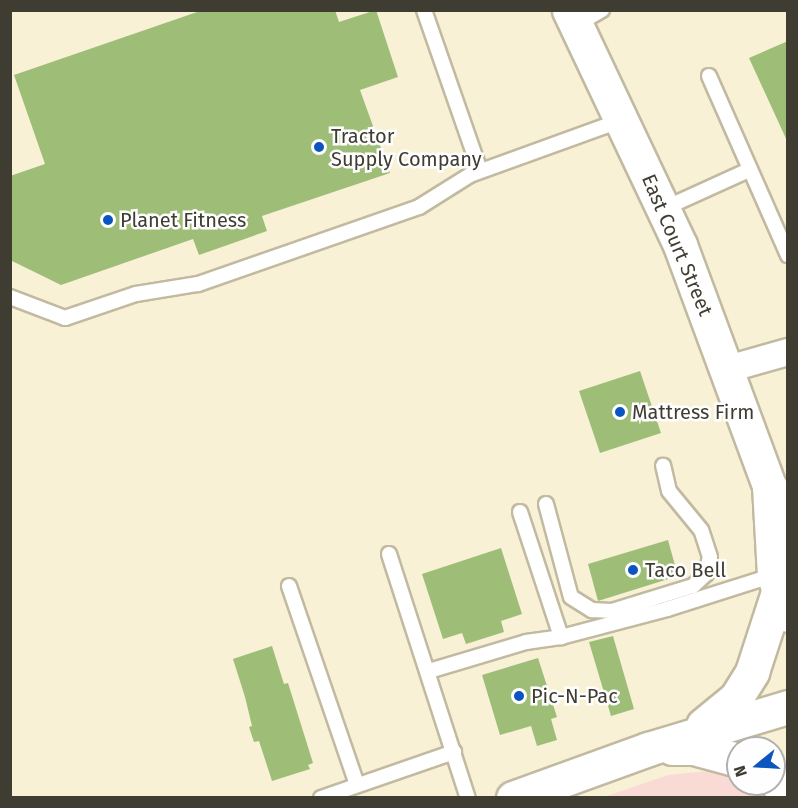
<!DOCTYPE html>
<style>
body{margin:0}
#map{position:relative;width:798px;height:808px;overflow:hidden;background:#f8f1d6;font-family:"Fira Sans",sans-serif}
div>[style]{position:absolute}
.green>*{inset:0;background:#fadad5}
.building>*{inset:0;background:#9ebe78}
.roads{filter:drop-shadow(2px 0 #c1baa1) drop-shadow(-2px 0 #c1baa1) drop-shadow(0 2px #c1baa1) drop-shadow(0 -2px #c1baa1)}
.service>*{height:14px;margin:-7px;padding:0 7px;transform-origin:7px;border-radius:7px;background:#fff}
.minor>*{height:26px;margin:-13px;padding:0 13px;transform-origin:13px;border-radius:13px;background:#fff}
.primary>*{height:33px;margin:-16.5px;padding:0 16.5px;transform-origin:16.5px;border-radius:16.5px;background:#fff}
.dots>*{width:16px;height:16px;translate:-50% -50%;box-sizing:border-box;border:3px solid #fefefe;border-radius:50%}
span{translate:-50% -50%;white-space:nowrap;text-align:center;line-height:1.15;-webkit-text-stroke:5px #fefefe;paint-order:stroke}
.poi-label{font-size:20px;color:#3f3c32}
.left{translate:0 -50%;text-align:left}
.street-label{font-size:20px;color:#3f3c32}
.frame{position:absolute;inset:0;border:12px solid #3f3c32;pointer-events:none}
.north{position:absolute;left:726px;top:736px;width:60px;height:60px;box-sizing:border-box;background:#fefefe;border:2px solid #b2b0ac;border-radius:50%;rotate:252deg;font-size:16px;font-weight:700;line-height:24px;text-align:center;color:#3f3c32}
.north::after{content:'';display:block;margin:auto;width:21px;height:27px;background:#0c54bf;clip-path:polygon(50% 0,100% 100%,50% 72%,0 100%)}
</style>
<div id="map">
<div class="green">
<i style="clip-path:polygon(719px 770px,738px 779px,738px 784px,762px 791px,768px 797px,601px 798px,668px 775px)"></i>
</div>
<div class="building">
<i style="clip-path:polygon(203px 10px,335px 10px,339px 22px,376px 10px,398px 77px,360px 90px,390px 173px,262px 216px,267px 231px,199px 255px,193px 239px,61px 285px,10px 260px,10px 176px,45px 164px,14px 75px)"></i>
<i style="clip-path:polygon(788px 41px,788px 143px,749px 58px)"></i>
<i style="clip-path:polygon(640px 371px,661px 433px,600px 453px,579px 391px)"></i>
<i style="clip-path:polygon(668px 540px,678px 576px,598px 601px,588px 564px)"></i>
<i style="clip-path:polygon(501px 548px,522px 614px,501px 621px,504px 632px,466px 644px,462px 633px,443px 639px,422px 574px)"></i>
<i style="clip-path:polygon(613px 636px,634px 709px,611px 716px,589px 642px)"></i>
<i style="clip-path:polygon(272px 646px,284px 684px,288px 683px,313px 763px,308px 765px,310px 769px,272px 781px,259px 741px,254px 742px,249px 727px,252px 726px,245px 697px,233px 659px)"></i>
<i style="clip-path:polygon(538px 658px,557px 717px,551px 719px,557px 740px,537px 746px,531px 726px,500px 735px,482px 675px)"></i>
</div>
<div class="roads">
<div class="service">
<i style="left:424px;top:10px;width:170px;rotate:70.8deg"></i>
<i style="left:576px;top:25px;width:30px;rotate:-30deg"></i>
<i style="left:709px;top:76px;width:196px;rotate:66.2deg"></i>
<i style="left:663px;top:209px;width:94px;rotate:-24.4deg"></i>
<i style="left:10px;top:297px;width:59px;rotate:20.9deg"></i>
<i style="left:65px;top:318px;width:75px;rotate:-18.7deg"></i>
<i style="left:136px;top:294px;width:63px;rotate:-9.2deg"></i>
<i style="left:198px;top:284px;width:234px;rotate:-19.2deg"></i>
<i style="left:419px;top:207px;width:60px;rotate:-32.1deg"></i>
<i style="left:470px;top:175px;width:162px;rotate:-19.9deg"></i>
<i style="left:546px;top:504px;width:96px;rotate:75deg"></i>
<i style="left:571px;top:597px;width:25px;rotate:32deg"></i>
<i style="left:592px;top:610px;width:20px;rotate:3deg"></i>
<i style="left:612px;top:611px;width:85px;rotate:-17.2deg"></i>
<i style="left:693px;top:586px;width:18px;rotate:-43deg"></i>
<i style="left:706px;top:574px;width:17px;rotate:-77deg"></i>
<i style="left:710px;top:557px;width:28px;rotate:-108deg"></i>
<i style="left:701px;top:530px;width:50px;rotate:-129.4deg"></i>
<i style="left:669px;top:491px;width:26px;rotate:-103deg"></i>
<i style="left:520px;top:512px;width:132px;rotate:71.8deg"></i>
<i style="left:389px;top:554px;width:256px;rotate:72.1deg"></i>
<i style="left:289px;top:586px;width:210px;rotate:71.1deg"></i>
<i style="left:429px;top:671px;width:101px;rotate:-16.6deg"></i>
<i style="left:526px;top:642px;width:35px;rotate:-8deg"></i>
<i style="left:561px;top:637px;width:110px;rotate:-14.8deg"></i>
<i style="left:667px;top:609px;width:112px;rotate:-17.6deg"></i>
<i style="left:321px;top:798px;width:141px;rotate:-19.1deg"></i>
</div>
<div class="minor">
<i style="left:728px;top:369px;width:62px;rotate:-15.8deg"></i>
</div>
<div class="primary">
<i style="left:569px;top:10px;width:260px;rotate:64.7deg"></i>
<i style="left:680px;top:245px;width:257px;rotate:69.7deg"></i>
<i style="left:769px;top:486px;width:31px;rotate:53deg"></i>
<i style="left:769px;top:486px;width:89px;rotate:86.8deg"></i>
<i style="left:774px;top:575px;width:41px;rotate:74.2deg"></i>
<i style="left:703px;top:725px;width:43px;rotate:-39.3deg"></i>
<i style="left:736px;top:698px;width:31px;rotate:-58deg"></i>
<i style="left:752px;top:672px;width:84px;rotate:-72deg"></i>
<i style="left:672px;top:748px;width:22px"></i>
<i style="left:694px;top:748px;width:46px;rotate:15.3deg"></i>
<i style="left:774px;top:780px;width:21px;rotate:47deg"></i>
<i style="left:513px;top:798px;width:144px;rotate:-19.9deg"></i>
<i style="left:648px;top:749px;width:146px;rotate:-16.7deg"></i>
</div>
</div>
<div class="dots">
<i style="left:319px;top:147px;background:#0c54bf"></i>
<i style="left:108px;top:220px;background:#0c54bf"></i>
<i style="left:620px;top:412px;background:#0c54bf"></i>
<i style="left:633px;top:570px;background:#0c54bf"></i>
<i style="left:519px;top:696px;background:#0c54bf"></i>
</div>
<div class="poi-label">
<span class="left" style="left:331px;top:148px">Tractor<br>Supply Company</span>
<span class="left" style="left:120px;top:220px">Planet Fitness</span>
<span class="left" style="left:632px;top:412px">Mattress Firm</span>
<span class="left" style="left:645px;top:570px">Taco Bell</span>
<span class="left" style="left:531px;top:696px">Pic-N-Pac</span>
</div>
<div class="street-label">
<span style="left:677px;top:245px;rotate:67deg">East Court Street</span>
</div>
<div class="frame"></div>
<div class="north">N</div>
</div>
